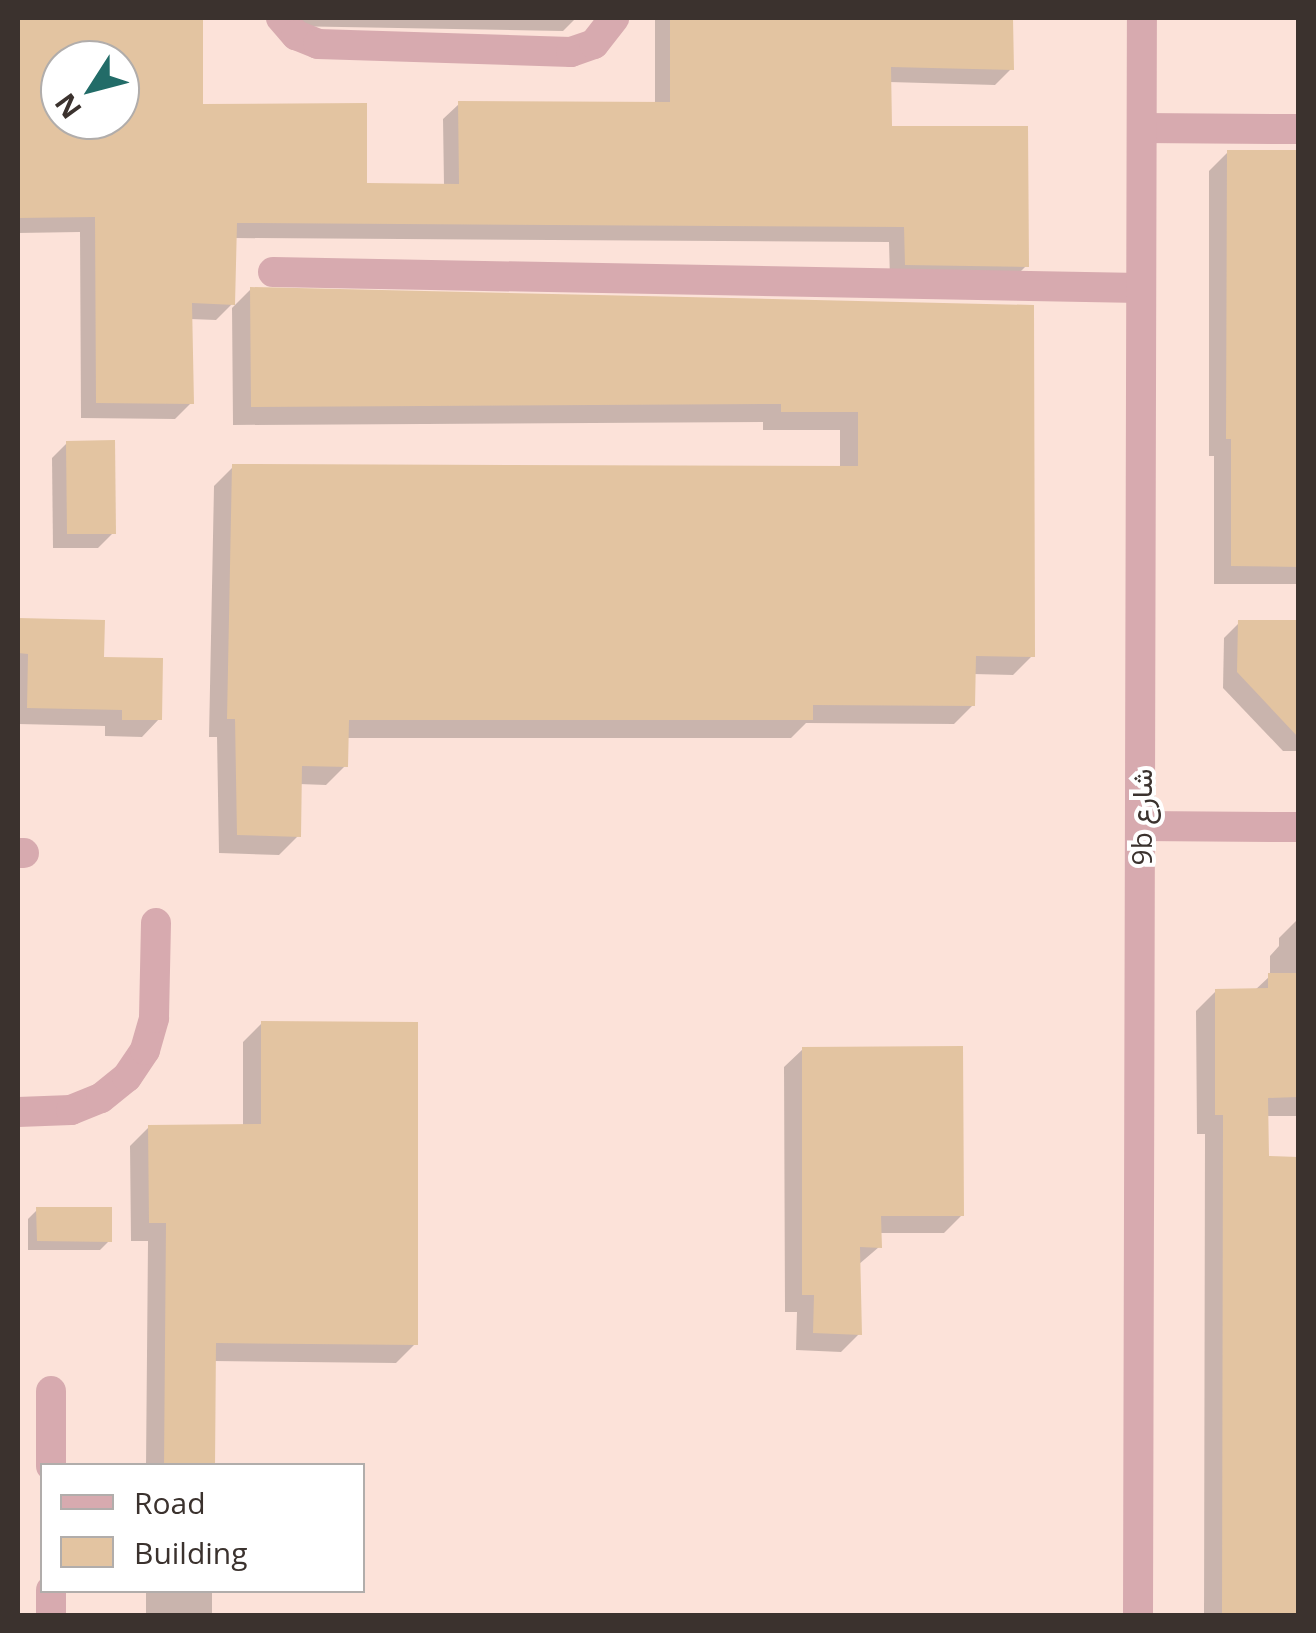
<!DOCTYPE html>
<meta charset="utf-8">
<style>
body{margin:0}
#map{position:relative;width:1316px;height:1633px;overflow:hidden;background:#fdf3ef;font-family:"Open Sans",Vazirmatn,sans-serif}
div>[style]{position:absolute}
.built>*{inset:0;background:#fce2d9}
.shadow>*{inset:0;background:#0003}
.building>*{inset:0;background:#e3c4a1}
.minor>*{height:30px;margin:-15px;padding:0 15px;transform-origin:15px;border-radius:15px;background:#d7aaaf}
span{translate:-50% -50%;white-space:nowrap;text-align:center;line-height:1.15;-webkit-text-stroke:8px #fff;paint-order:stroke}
.street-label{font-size:28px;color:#3b322e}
.frame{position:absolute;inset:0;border:20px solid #3b322e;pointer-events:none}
.legend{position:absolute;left:40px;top:1463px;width:325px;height:130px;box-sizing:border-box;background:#fff;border:2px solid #b1adab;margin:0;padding:12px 18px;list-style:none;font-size:30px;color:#3b322e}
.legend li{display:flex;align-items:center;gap:20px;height:50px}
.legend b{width:50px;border:2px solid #b1adab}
.north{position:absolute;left:40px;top:40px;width:100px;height:100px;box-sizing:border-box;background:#fff;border:2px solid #b1adab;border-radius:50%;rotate:234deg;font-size:28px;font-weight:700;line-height:40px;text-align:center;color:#3b322e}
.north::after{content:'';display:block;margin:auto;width:35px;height:45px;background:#226c68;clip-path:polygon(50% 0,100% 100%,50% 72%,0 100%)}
</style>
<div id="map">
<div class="built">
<i style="clip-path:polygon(evenodd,18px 18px,1298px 18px,1298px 1615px,18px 1615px,18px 18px,60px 60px,120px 60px,120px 120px,60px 120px,60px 60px,18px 18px,42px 1466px,362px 1466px,362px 1590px,42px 1590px,42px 1466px)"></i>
</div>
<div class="shadow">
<i style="clip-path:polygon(evenodd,18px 18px,200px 18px,200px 106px,365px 186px,444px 186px,443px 119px,459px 104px,655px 104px,655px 18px,1011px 18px,1011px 69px,995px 85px,889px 82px,889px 129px,1026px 266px,1010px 282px,890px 280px,889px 242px,234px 238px,232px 304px,216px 320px,190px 319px,191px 403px,175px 419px,81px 418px,80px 232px,18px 233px,18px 18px,60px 60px,120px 60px,120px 120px,60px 120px,60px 60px)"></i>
<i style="clip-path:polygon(281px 18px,576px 18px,563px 31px,285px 26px)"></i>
<i style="clip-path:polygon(1228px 152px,1298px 153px,1298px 584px,1214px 584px,1214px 456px,1209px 456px,1209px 171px)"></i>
<i style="clip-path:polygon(251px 289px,1031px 307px,1032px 656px,1013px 675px,973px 674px,973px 705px,954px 724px,806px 723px,791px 738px,346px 738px,345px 766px,326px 785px,299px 784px,298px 836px,279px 855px,219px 853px,217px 737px,209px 737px,214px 486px,233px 467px,840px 468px,840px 430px,763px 430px,763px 422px,233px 425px,232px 308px)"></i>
<i style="clip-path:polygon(67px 443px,113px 533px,98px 548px,53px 548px,52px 458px)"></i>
<i style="clip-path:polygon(18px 622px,102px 622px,102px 659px,159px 719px,142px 737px,105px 736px,105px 726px,18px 724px)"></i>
<i style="clip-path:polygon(1298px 622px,1298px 751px,1283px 751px,1223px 688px,1224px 638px,1239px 623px)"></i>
<i style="clip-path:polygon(1298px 919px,1298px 1116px,1266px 1116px,1266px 1159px,1298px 1159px,1298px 1616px,1204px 1616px,1205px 1134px,1197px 1134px,1196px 1011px,1216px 991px,1254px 991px,1270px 976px,1270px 956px,1279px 946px,1279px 938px)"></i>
<i style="clip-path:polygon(262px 1023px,415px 1344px,396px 1363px,213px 1361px,213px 1466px,146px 1466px,148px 1241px,131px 1241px,130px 1146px,149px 1127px,243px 1127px,243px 1042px)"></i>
<i style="clip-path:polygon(803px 1049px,962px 1215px,944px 1233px,879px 1233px,879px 1247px,858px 1265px,859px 1334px,841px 1352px,796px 1350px,797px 1312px,785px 1312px,784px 1067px)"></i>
<i style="clip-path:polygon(37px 1210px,110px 1240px,100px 1250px,28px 1250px,28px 1219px)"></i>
<i style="clip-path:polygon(146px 1590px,212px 1590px,212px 1616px,146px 1616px)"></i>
</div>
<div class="building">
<i style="clip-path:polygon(evenodd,18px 18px,203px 18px,203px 104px,367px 103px,367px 183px,459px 184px,458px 101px,670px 102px,670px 18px,1013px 18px,1014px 70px,891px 67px,892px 126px,1028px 126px,1029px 267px,905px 265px,904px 227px,237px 223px,235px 305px,192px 303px,194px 404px,96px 403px,95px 217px,18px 218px,18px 18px,60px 60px,120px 60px,120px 121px,60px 124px,60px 60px)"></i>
<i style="clip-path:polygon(1227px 150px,1298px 150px,1298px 567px,1231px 566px,1231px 439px,1226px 439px)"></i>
<i style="clip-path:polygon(250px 287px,1034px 305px,1035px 657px,976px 656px,975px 706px,813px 705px,813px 720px,349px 720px,348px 767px,302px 766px,301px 837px,237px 835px,235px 719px,227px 719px,232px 464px,858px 466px,858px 412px,781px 412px,781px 404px,251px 407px)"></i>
<i style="clip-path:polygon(115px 440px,116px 534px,67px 534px,66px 441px)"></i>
<i style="clip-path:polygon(18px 618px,105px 620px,104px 657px,163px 658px,162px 720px,122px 720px,122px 710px,27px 708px,28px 654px,18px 653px)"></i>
<i style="clip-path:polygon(1238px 620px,1298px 620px,1298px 737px,1237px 672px)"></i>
<i style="clip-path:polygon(1268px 973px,1298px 973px,1298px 1097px,1268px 1098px,1269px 1156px,1298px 1157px,1298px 1616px,1222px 1616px,1223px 1115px,1215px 1115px,1215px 989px,1268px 988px)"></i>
<i style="clip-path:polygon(261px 1021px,418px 1022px,418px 1345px,216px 1343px,215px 1466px,164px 1466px,166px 1223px,149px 1223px,148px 1125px,261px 1124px)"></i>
<i style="clip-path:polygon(963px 1046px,964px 1216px,881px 1216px,882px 1248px,860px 1247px,862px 1335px,813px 1333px,814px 1295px,802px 1295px,802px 1047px)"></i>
<i style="clip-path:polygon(36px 1207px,112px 1207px,112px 1242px,37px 1241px)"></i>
</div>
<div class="minor">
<i style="left:281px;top:18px;width:23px;rotate:49deg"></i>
<i style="left:296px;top:35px;width:24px;rotate:22deg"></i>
<i style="left:318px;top:44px;width:253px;rotate:1.8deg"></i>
<i style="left:571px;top:52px;width:24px;rotate:-19deg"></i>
<i style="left:594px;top:44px;width:33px;rotate:-52deg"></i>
<i style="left:1142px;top:128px;width:156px;rotate:0.4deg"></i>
<i style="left:273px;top:272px;width:868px;rotate:1.06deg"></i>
<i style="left:1141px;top:826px;width:157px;rotate:0.4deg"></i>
<i style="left:18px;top:853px;width:6px"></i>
<i style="left:18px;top:1112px;width:53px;rotate:-2.2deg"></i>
<i style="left:71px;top:1110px;width:32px;rotate:-22deg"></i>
<i style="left:101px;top:1098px;width:33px;rotate:-39deg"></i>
<i style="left:127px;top:1077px;width:32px;rotate:-56deg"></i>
<i style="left:145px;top:1050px;width:33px;rotate:-74deg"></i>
<i style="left:154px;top:1018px;width:95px;rotate:-88.8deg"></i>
<i style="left:51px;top:1391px;width:75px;rotate:90deg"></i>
<i style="left:51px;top:1590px;width:26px;rotate:90deg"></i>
<i style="left:1138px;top:1616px;width:1598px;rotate:-89.86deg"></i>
</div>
<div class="street-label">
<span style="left:1141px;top:817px;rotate:-90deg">9b شارع</span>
</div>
<div class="frame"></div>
<ul class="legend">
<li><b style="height:12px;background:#d7aaaf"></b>Road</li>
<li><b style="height:28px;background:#e3c4a1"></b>Building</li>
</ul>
<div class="north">N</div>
</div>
